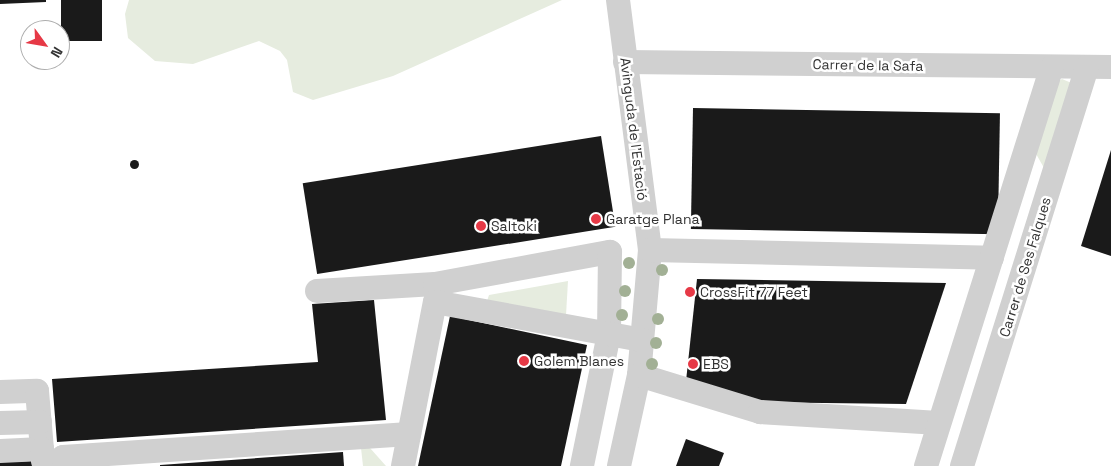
<!DOCTYPE html>
<html>
<head>
<meta charset="utf-8">
<style>
  body { margin:0 }
  #map { position:relative; width:1111px; height:466px; overflow:hidden; background:#fff; font-family:"Space Grotesk",sans-serif }
  div>[style] { position:absolute }
  .green>* { inset:0; background:#e6ecdf }
  .building>* { inset:0; background:#1a1a1a; transform-origin:0 0 }
  .round { border-radius:50% }
  .minor>* { height:24px; margin:-12px; padding:0 12px; transform-origin:12px; border-radius:12px; background:#d0d0d0 }
  .trees>* { width:12px; height:12px; margin:-6px; border-radius:50%; background:#a2b095 }
  .dots>* { width:14px; height:14px; translate:-50% -50%; box-sizing:border-box; border:2px solid #fff; border-radius:50% }
  span { translate:-50% -50%; white-space:nowrap; text-align:center; line-height:1.15; -webkit-text-stroke:5px #fff; paint-order:stroke }
  .street-label { font-size:14px; color:#333 }
  .poi-label { font-size:14px; color:#333 }
  .left { translate:0 -50%; text-align:left }
  .north { position:absolute; left:20px; top:20px; width:50px; height:50px; box-sizing:border-box; background:#fff; border:1px solid #adadad; border-radius:50%; rotate:122deg; font-size:14px; font-weight:700; line-height:20px; text-align:center; color:#333 }
  .north::after { content:''; display:block; margin:auto; width:18px; height:22px; background:#e63946; clip-path:polygon(50% 0,100% 100%,50% 72%,0 100%) }
</style>
</head>
<body>
<div id="map">
  <div class="green">
    <div style="clip-path:polygon(129px 0,562px 0,393px 76px,313px 100px,293px 92px,287px 60px,280px 51px,259px 41px,193px 64px,155px 61px,128px 38px,125px 14px)"></div>
    <div style="clip-path:polygon(1062px 79px,1074px 84px,1048px 175px,1035px 152px,1055px 84px)"></div>
    <div style="clip-path:polygon(568px 281px,566px 315px,487px 301px,489px 295px)"></div>
    <div style="clip-path:polygon(361px 448px,370px 448px,386px 466px,363px 466px)"></div>
  </div>
  <div class="building">
    <div style="clip-path:polygon(0 0,46px 0,46px 2px,0 4px)"></div>
    <div style="left:61px;top:0;width:41px;height:41px"></div>
    <div style="left:693px;top:108px;width:307px;height:121px;rotate:1deg"></div>
    <div style="left:601px;top:136px;width:92px;height:302px;rotate:81deg"></div>
    <div style="clip-path:polygon(1111px 150px,1111px 256px,1081px 246px)"></div>
    <div class="round" style="left:129.5px;top:159.5px;width:9px;height:9px"></div>
    <div style="clip-path:polygon(697px 279px,946px 283px,906px 404px,752px 402px,686px 381px)"></div>
    <div style="clip-path:polygon(374px 300px,386px 420px,57px 442px,52px 379px,318px 362px,312px 304px)"></div>
    <div style="clip-path:polygon(450px 316px,587px 345px,561px 466px,418px 466px)"></div>
    <div style="clip-path:polygon(686px 439px,724px 453px,719px 466px,676px 466px)"></div>
    <div style="clip-path:polygon(343px 452px,344px 466px,160px 466px,160px 465px)"></div>
    <div style="clip-path:polygon(31px 461px,32px 466px,0 466px,0 462px)"></div>
  </div>
  <div class="minor">
    <div style="left:618px;top:0;width:252px;rotate:82.7deg"></div>
    <div style="left:650px;top:250px;width:125px;rotate:95deg"></div>
    <div style="left:639px;top:375px;width:93px;rotate:102.4deg"></div>
    <div style="left:625px;top:62px;width:486px;rotate:0.6deg"></div>
    <div style="left:650px;top:250px;width:342px;rotate:1.3deg"></div>
    <div style="left:317px;top:291px;width:118px;rotate:-3.4deg"></div>
    <div style="left:435px;top:284px;width:178px;rotate:-10.4deg"></div>
    <div style="left:610px;top:252px;width:82px;rotate:90.7deg"></div>
    <div style="left:609px;top:334px;width:135px;rotate:101.6deg"></div>
    <div style="left:639px;top:375px;width:127px;rotate:17deg"></div>
    <div style="left:760px;top:412px;width:179px;rotate:3.5deg"></div>
    <div style="left:0;top:392px;width:37px;rotate:-2deg"></div>
    <div style="left:37px;top:391px;width:58px;rotate:85.1deg"></div>
    <div style="left:0;top:423px;width:40px;rotate:-1.4deg"></div>
    <div style="left:0;top:451px;width:42px;rotate:-2.7deg"></div>
    <div style="left:42px;top:449px;width:17px;rotate:83deg"></div>
    <div style="left:63px;top:466px;width:9px;rotate:-90deg"></div>
    <div style="left:63px;top:457px;width:347px;rotate:-3.8deg"></div>
    <div style="left:403px;top:466px;width:167px;rotate:-79deg"></div>
    <div style="left:435px;top:302px;width:211px;rotate:10.4deg"></div>
    <div style="left:926px;top:466px;width:418px;rotate:-72.5deg"></div>
    <div style="left:962px;top:466px;width:418px;rotate:-72.6deg"></div>
  </div>
  <div class="trees">
    <div style="left:629px;top:263px"></div>
    <div style="left:662px;top:270px"></div>
    <div style="left:625px;top:291px"></div>
    <div style="left:622px;top:315px"></div>
    <div style="left:658px;top:319px"></div>
    <div style="left:656px;top:343px"></div>
    <div style="left:652px;top:364px"></div>
  </div>
  <div class="dots">
    <div style="left:596px;top:219px;background:#e63946"></div>
    <div style="left:481px;top:226px;background:#e63946"></div>
    <div style="left:690px;top:292px;background:#e63946"></div>
    <div style="left:524px;top:361px;background:#e63946"></div>
    <div style="left:693px;top:364px;background:#e63946"></div>
  </div>
  <div class="street-label">
    <span style="left:868px;top:65px;rotate:1deg">Carrer de la Safa</span>
    <span style="left:634px;top:129px;rotate:83deg">Avinguda de l'Estació</span>
    <span style="left:1025px;top:267px;rotate:-73deg">Carrer de Ses Falques</span>
  </div>
  <div class="poi-label">
    <span class="left" style="left:606px;top:219px">Garatge Plana</span>
    <span class="left" style="left:491px;top:226px">Saltoki</span>
    <span class="left" style="left:700px;top:292px">CrossFit 77 Feet</span>
    <span class="left" style="left:534px;top:361px">Golem Blanes</span>
    <span class="left" style="left:703px;top:364px">EBS</span>
  </div>
  <div class="north">N</div>
</div>
</body>
</html>
